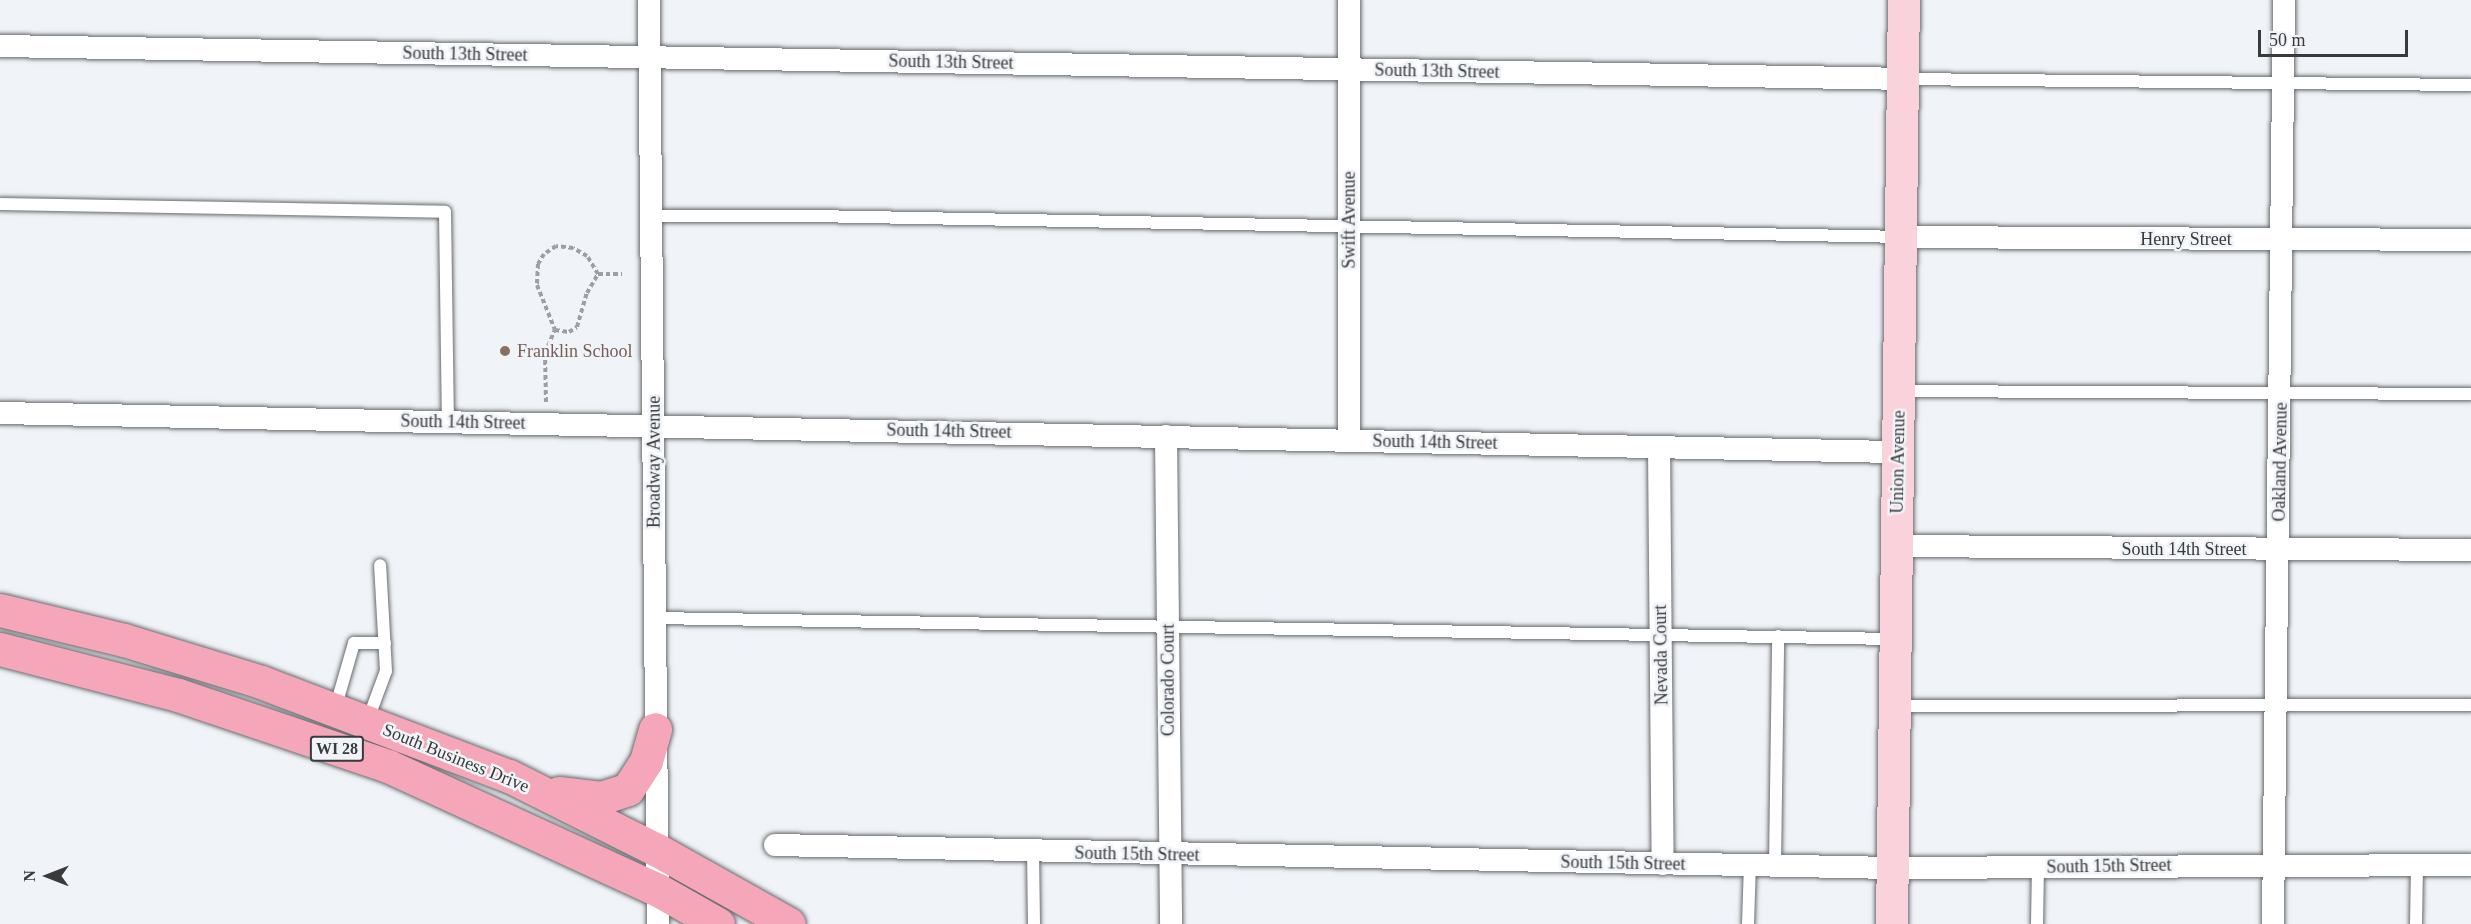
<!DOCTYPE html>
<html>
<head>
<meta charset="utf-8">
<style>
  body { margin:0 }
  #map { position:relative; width:2471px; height:924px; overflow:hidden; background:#f0f3f7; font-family:"Times New Roman",serif }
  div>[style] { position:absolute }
  .path>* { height:4px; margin-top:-2px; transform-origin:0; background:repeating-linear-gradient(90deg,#9d9fa2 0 4.5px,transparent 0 7.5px) }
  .roads { filter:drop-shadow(0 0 2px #676b6e) drop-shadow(0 0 2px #676b6e) }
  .lane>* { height:12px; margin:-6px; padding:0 6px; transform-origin:6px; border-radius:6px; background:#fff }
  .street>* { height:22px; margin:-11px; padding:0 11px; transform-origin:11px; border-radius:11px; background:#fff }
  .secondary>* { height:32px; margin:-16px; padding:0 16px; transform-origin:16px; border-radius:16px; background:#fad2dc }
  .primary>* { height:33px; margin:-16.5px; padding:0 16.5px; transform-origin:16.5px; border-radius:16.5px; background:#f5a6b8 }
  .dots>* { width:16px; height:16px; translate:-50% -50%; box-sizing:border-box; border:3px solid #f0f3f7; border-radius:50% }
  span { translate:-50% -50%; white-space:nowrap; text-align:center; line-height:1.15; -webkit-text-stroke:5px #f0f3f7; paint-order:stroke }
  .shield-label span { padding:2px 4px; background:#f0f3f7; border:2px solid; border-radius:4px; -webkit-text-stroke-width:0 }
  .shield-label { font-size:16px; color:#393a3b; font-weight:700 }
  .street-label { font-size:18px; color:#393a3b }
  .education-label { font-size:18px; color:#785e54 }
  .left { translate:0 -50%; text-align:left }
  .north { position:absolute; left:18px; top:846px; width:60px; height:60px; -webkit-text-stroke:4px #f0f3f7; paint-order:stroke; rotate:270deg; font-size:16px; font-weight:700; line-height:24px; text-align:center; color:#393a3b }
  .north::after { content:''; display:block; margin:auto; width:21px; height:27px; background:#393a3b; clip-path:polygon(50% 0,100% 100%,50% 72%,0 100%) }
  .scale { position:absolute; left:2258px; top:30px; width:150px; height:27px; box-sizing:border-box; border:3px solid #393a3b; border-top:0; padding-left:8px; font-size:18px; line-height:21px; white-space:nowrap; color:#393a3b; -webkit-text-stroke:4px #f0f3f7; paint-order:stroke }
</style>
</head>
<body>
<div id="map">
  <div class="path">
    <div style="left:598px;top:274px;width:21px;rotate:-121deg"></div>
    <div style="left:587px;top:256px;width:16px;rotate:-150deg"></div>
    <div style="left:573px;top:248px;width:17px;rotate:-173deg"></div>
    <div style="left:556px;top:246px;width:14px;rotate:146deg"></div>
    <div style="left:544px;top:254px;width:12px;rotate:121deg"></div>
    <div style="left:538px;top:264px;width:21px;rotate:93deg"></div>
    <div style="left:537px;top:285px;width:48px;rotate:68.2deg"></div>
    <div style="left:555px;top:330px;width:14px;rotate:8deg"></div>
    <div style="left:569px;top:332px;width:9px;rotate:-32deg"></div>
    <div style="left:577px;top:327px;width:35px;rotate:-74deg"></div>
    <div style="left:587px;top:293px;width:22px;rotate:-60deg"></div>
    <div style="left:598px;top:274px;width:24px"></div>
    <div style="left:546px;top:402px;width:49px;rotate:-91.2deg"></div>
    <div style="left:545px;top:353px;width:25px;rotate:-67deg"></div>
  </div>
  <div class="roads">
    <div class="lane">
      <div style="left:1903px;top:79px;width:568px;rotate:0.61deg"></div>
      <div style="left:0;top:204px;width:445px;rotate:1deg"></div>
      <div style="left:445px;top:212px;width:210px;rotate:89.2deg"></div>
      <div style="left:651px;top:216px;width:161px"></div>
      <div style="left:812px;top:216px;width:1089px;rotate:1.1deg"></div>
      <div style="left:1900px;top:391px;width:571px;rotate:0.3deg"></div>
      <div style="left:654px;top:618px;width:1240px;rotate:0.97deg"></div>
      <div style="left:1896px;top:706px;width:575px;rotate:-0.1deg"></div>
      <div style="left:335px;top:709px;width:69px;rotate:-73.9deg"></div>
      <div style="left:354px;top:643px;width:31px"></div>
      <div style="left:367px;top:722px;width:54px;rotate:-69.6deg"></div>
      <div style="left:386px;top:671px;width:106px;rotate:-93.2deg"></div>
      <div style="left:1033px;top:852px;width:72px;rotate:89.2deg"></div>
      <div style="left:1775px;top:865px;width:229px;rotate:-89.2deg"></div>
      <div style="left:1748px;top:924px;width:59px;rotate:-88.1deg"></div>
      <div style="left:2037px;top:924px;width:57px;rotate:-89deg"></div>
      <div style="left:2416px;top:924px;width:60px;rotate:-89deg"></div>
    </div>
    <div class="street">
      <div style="left:649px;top:0;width:924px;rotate:89.44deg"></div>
      <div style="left:0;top:46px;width:1903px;rotate:0.99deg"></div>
      <div style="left:1901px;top:237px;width:570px;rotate:0.3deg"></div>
      <div style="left:0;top:413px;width:1898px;rotate:1.18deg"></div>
      <div style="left:1166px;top:436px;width:488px;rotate:89.4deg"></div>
      <div style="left:1349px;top:440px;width:440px;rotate:-90deg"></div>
      <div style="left:1659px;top:447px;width:417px;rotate:89.5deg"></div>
      <div style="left:1897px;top:546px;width:574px;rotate:0.4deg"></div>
      <div style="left:775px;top:845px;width:1118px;rotate:1.18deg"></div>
      <div style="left:1893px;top:868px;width:578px;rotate:-0.3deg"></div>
      <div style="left:2273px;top:924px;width:924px;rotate:-89.32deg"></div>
    </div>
    <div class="secondary">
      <div style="left:1892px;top:924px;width:924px;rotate:-89.26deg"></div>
    </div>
    <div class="primary">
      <div style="left:0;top:610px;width:128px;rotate:13.6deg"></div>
      <div style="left:124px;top:640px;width:143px;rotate:17deg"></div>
      <div style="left:261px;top:682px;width:265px;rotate:20.8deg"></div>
      <div style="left:509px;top:776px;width:165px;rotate:26.6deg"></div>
      <div style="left:657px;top:850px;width:151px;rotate:29.3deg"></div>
      <div style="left:0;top:649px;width:184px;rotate:14.5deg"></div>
      <div style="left:178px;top:695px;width:222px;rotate:18.7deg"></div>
      <div style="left:388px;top:766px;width:297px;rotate:24.7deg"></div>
      <div style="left:658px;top:890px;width:69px;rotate:29.5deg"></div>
      <div style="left:559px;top:793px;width:42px;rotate:6.8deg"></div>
      <div style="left:601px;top:798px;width:28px;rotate:-18deg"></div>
      <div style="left:628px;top:789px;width:33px;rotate:-57deg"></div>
      <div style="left:646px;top:761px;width:33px;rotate:-74deg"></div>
    </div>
  </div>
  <div class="dots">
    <div style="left:505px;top:351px;background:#8d6e63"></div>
  </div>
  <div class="shield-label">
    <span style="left:337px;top:749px">WI 28</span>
  </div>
  <div class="street-label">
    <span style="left:465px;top:54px;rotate:1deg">South 13th Street</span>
    <span style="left:951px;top:62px;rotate:1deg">South 13th Street</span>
    <span style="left:1437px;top:71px;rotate:1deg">South 13th Street</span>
    <span style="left:1349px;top:220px;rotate:-90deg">Swift Avenue</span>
    <span style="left:2186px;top:239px">Henry Street</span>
    <span style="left:463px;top:422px;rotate:1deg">South 14th Street</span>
    <span style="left:949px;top:431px;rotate:1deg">South 14th Street</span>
    <span style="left:1435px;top:442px;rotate:1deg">South 14th Street</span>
    <span style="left:654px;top:462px;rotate:-90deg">Broadway Avenue</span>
    <span style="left:1898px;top:462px;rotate:-89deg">Union Avenue</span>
    <span style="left:2280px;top:462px;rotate:-89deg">Oakland Avenue</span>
    <span style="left:2184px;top:549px">South 14th Street</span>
    <span style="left:1661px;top:655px;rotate:-91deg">Nevada Court</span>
    <span style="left:1168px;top:680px;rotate:-90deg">Colorado Court</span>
    <span style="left:456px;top:758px;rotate:22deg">South Business Drive</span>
    <span style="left:1137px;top:854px;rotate:1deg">South 15th Street</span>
    <span style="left:1623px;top:863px;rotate:1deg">South 15th Street</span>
    <span style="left:2109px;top:866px;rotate:-1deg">South 15th Street</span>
  </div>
  <div class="education-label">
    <span class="left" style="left:517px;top:351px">Franklin School</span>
  </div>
  <div class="north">N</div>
  <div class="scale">50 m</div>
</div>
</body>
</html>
